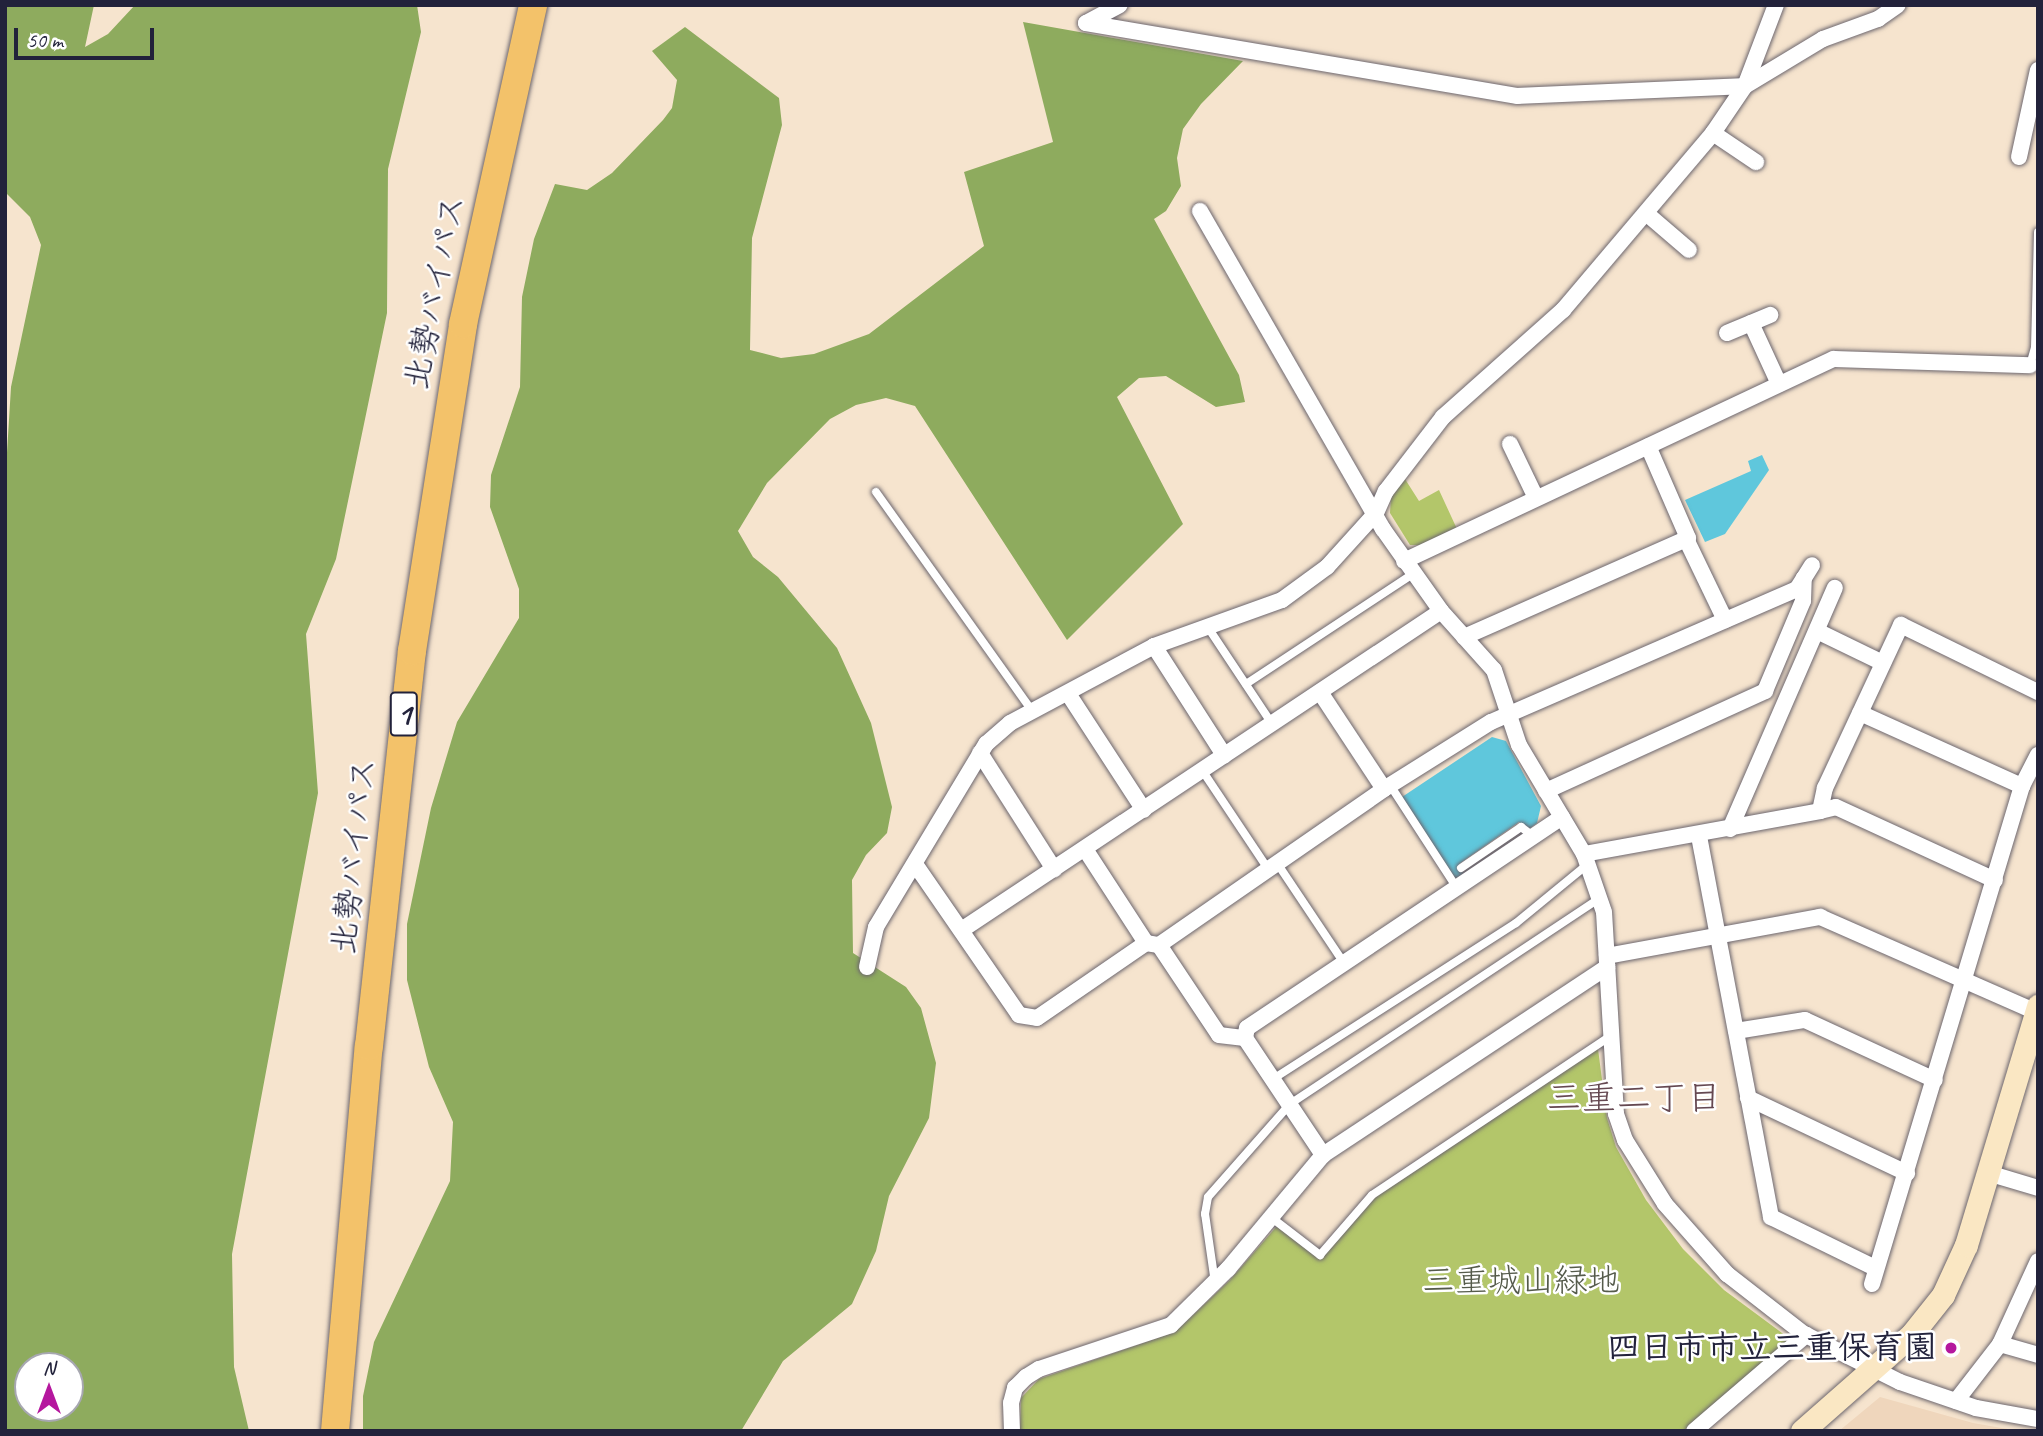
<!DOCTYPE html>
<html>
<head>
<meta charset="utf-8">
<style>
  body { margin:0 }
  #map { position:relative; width:2043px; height:1436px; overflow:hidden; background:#f6e4ce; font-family:Caveat,"Klee One",sans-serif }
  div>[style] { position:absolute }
  .built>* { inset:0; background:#efd6bc }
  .green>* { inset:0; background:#b3c66a }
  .forest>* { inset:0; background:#8eab5e }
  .water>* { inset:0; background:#5fc7dc }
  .roads { filter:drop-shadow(0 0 2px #6c666e) drop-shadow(0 0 2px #6c666e) }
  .lane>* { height:8px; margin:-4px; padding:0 4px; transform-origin:4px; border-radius:4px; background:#fff }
  .street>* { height:16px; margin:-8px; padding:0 8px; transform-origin:8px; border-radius:8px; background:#fff }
  .secondary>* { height:23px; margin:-11.5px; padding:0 11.5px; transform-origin:11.5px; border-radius:11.5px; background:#fae7c3 }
  .highway>* { height:28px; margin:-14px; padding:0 14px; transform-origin:14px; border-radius:14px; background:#f3c26a }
  .dots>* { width:19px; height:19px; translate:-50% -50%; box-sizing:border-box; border:4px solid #fff; border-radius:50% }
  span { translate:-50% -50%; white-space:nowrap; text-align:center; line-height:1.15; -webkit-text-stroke:5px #fff; paint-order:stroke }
  .shield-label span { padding:2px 5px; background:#fff; border:2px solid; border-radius:5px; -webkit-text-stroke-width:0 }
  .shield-label { font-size:32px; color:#22223b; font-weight:700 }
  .street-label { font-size:33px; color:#22223b }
  .park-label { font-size:33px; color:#555b4b }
  .poi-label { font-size:33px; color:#22223b; font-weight:700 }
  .right { translate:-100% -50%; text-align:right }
  .neighbourhood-label { font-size:35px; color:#654851 }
  .frame { position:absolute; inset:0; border:7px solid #22223b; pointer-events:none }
  .north { position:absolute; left:14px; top:1352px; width:70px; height:70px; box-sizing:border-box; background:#fff; border:2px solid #a7a7b1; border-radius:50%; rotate:0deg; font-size:19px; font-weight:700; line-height:28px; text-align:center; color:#22223b }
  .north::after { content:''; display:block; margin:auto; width:24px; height:32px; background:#b5179e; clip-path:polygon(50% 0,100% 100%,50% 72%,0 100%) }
  .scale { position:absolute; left:14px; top:28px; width:140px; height:32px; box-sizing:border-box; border:4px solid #22223b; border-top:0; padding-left:9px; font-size:21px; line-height:24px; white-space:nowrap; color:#22223b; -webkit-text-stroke:5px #fff; paint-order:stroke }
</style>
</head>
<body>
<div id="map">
  <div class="built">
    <div style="clip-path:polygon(1880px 1397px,1973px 1423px,2019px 1431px,1839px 1431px)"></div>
  </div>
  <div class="green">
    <div style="clip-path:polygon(1405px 479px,1419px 501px,1439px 490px,1457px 529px,1420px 545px,1410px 545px,1390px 513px,1391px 497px)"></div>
    <div style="clip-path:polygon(1598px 1049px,1607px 1118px,1616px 1147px,1646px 1200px,1683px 1249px,1724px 1290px,1786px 1336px,1786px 1343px,1683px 1431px,1020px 1431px,1021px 1398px,1039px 1379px,1175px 1332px,1230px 1280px,1277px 1226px,1320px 1260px,1376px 1197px)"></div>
  </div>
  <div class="forest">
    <div style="clip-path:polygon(evenodd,5px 5px,94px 5px,85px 47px,108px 34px,135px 5px,417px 5px,421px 32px,388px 169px,387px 313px,336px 559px,306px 634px,318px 793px,232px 1254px,234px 1367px,249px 1431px,5px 1431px,5px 485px,11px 387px,41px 245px,30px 217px,5px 192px,5px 5px,28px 1366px,70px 1366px,70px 1408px,28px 1408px,28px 1366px)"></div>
    <div style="clip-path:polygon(1023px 22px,1243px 61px,1201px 104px,1183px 129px,1177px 158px,1181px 186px,1166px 211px,1154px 219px,1239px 375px,1245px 402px,1216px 407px,1166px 376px,1139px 378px,1117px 397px,1183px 524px,1067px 640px,915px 406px,886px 398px,856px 405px,830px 419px,767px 483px,738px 531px,753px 557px,778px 577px,837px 648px,871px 723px,892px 807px,887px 833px,866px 855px,852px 880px,853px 953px,906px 987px,921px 1008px,936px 1063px,929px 1118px,889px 1196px,876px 1251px,852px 1304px,783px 1361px,741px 1431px,363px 1431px,363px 1396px,374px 1342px,450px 1181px,453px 1122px,429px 1067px,407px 980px,407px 924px,431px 808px,457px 722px,519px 618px,519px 589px,490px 507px,491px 475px,520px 387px,522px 297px,534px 239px,555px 184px,587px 190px,612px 173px,663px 120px,672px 108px,677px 80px,652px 51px,685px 27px,779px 98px,782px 125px,752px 238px,750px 350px,781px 358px,814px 354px,869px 334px,984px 246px,964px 172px,1053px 142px)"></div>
  </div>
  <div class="water">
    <div style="clip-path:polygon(1762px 455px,1769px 470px,1725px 534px,1705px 542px,1685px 500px,1751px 471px,1748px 461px)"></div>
    <div style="clip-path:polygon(1492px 737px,1506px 741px,1541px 806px,1537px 823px,1529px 829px,1519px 822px,1459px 864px,1464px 873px,1455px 879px,1402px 797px)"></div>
  </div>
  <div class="roads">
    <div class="lane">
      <div style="left:2030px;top:365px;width:18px;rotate:-74deg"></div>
      <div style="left:2035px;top:348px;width:116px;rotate:-88.5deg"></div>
      <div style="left:876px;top:492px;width:270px;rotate:54.5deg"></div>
      <div style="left:1207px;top:626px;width:118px;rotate:56.4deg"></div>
      <div style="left:1246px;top:684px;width:200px;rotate:-33.4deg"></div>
      <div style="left:1202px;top:770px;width:119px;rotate:56.3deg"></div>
      <div style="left:1390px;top:785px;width:123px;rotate:57deg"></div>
      <div style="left:1277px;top:863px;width:120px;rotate:56.2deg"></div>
      <div style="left:1461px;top:868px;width:73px;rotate:-34.3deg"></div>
      <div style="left:1521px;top:827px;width:15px;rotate:37deg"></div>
      <div style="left:1273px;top:1079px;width:289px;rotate:-32.7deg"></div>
      <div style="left:1516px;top:923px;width:94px;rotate:-39.4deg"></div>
      <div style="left:1272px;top:1218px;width:61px;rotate:37.6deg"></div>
      <div style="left:1320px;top:1255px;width:79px;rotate:-49.1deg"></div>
      <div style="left:1372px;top:1195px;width:286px;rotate:-33.7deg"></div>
      <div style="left:1215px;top:1283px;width:70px;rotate:-98.2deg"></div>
      <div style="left:1205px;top:1214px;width:17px;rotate:-80deg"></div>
      <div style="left:1208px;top:1197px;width:124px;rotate:-48.6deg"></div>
      <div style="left:1290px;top:1104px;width:374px;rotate:-33.6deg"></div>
    </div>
    <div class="street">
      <div style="left:1086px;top:23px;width:438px;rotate:9.6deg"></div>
      <div style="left:1518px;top:96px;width:227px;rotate:-2.5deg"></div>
      <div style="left:1745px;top:86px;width:91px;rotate:-31.1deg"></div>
      <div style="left:1823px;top:39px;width:59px;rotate:-20deg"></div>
      <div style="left:1878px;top:19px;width:24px;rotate:-35deg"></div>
      <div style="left:1086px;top:23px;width:38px;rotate:-28deg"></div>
      <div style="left:1713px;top:133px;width:52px;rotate:34deg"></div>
      <div style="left:2019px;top:157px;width:89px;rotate:-77.7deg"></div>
      <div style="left:1200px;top:211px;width:367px;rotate:60.1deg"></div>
      <div style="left:1383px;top:529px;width:100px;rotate:54.7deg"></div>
      <div style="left:1441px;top:611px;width:79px;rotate:48.1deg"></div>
      <div style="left:1494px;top:670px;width:79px;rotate:71.6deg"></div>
      <div style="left:1519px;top:745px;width:127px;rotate:59.2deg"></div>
      <div style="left:1584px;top:854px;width:61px;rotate:71deg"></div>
      <div style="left:1604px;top:912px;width:202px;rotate:86.6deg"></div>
      <div style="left:1616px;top:1114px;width:28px;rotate:71deg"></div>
      <div style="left:1625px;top:1140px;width:75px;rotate:58deg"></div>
      <div style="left:1665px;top:1204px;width:94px;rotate:48.5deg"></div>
      <div style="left:1727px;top:1274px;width:98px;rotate:37.9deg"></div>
      <div style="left:1804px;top:1334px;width:107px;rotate:26.6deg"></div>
      <div style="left:1900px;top:1382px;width:80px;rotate:18.9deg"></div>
      <div style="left:1976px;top:1408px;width:63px;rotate:10.1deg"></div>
      <div style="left:1647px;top:214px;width:55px;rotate:40.6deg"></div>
      <div style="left:1751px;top:323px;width:67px;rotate:65.3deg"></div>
      <div style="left:1727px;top:333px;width:47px;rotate:-22.7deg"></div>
      <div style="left:1510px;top:444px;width:60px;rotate:64.3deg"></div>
      <div style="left:1686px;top:539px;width:90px;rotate:64.3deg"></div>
      <div style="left:1404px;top:561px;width:475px;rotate:-25.2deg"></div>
      <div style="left:1834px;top:359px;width:196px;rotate:1.8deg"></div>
      <div style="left:1817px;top:631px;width:73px;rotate:25.9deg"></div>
      <div style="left:1464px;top:637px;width:245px;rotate:-23.8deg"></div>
      <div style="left:1688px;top:538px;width:100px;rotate:-113.5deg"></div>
      <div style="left:1154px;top:646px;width:130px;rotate:57.3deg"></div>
      <div style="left:1320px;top:692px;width:116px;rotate:56.6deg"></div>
      <div style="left:1069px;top:695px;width:137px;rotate:56.9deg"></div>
      <div style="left:1860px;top:713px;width:178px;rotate:24.3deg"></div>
      <div style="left:980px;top:753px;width:138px;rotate:57.5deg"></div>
      <div style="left:1546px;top:791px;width:241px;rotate:-24.5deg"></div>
      <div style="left:1765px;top:691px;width:98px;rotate:-67.1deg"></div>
      <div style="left:1803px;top:601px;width:23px;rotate:-88deg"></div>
      <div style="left:1804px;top:578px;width:15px;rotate:-58deg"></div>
      <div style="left:1820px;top:811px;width:16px;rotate:-14deg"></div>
      <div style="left:1836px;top:807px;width:175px;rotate:24.7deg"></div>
      <div style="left:1730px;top:829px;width:263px;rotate:-66.5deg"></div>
      <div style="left:1699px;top:836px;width:388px;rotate:79.3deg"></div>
      <div style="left:1771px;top:1217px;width:116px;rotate:26.1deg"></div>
      <div style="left:1085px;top:849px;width:112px;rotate:57deg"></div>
      <div style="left:1146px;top:943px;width:13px;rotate:9deg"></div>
      <div style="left:1159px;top:945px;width:108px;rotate:56.3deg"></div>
      <div style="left:1219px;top:1035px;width:26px;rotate:7deg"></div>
      <div style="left:1245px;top:1038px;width:141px;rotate:56.3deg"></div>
      <div style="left:1584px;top:854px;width:240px;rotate:-10.3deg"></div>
      <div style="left:1820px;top:811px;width:24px;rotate:-78deg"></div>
      <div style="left:1825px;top:788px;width:180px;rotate:-65deg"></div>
      <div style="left:1901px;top:625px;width:153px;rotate:26.1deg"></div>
      <div style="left:915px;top:864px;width:183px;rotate:55.4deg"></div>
      <div style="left:1019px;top:1015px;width:18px;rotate:9deg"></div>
      <div style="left:1037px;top:1018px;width:132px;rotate:-34.5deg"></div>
      <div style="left:963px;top:929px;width:574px;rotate:-33.63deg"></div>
      <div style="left:1159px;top:945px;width:274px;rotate:-34.7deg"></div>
      <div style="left:1384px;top:789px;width:126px;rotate:-32.1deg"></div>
      <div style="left:1491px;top:722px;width:334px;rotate:-23.5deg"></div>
      <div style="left:1797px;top:589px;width:13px;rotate:-58deg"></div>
      <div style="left:1607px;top:956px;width:217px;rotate:-10.4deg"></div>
      <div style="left:1820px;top:917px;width:236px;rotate:23.7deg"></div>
      <div style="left:867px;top:967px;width:41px;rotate:-77.3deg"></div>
      <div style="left:876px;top:927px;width:214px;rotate:-59deg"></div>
      <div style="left:986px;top:744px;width:32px;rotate:-41deg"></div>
      <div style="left:1010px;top:723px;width:163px;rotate:-28.1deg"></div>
      <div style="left:1154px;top:646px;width:136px;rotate:-19.8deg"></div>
      <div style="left:1282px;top:600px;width:56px;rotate:-36.3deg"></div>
      <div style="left:1327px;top:567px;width:73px;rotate:-47.8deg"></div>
      <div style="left:1376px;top:513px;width:24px;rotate:-66deg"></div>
      <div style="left:1386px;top:491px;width:93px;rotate:-52.4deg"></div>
      <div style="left:1443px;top:417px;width:161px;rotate:-41.7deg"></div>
      <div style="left:1563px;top:310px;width:232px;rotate:-49.7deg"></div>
      <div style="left:1713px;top:133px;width:57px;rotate:-55.8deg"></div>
      <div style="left:1745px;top:86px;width:87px;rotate:-69.1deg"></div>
      <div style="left:1736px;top:1031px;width:70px;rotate:-9.1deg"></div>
      <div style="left:1805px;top:1020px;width:143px;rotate:24.8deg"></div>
      <div style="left:1245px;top:1038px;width:10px;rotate:-79deg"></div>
      <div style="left:1247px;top:1028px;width:379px;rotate:-33.8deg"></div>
      <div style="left:1748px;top:1098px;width:176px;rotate:25.3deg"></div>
      <div style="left:1988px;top:1173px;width:52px;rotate:16.7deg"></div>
      <div style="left:1872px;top:1284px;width:520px;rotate:-73.24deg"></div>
      <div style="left:2022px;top:786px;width:35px;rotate:-63deg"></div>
      <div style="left:2000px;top:1344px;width:40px;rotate:16deg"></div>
      <div style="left:1956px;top:1401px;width:72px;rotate:-52.3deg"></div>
      <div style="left:2000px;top:1344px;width:91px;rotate:-65.4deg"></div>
      <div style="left:1012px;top:1431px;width:28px;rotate:-92deg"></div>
      <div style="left:1011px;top:1403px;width:16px;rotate:-75deg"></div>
      <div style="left:1015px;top:1388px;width:16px;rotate:-45deg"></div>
      <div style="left:1026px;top:1377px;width:15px;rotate:-32deg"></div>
      <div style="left:1039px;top:1369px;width:139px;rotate:-18.4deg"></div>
      <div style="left:1171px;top:1325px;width:80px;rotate:-44.5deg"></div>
      <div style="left:1228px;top:1269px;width:148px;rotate:-50.2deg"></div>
      <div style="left:1323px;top:1155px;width:341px;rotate:-33.5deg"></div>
      <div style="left:1694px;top:1431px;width:148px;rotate:-40.6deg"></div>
    </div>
    <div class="secondary">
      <div style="left:1802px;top:1431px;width:147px;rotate:-41.4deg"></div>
      <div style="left:1912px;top:1334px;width:50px;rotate:-51.5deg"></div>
      <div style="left:1943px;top:1295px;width:55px;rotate:-65.3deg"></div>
      <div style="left:1966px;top:1245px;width:250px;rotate:-73.2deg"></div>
    </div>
    <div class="highway">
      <div style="left:335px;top:1431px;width:386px;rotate:-85deg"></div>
      <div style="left:369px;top:1046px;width:397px;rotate:-83.8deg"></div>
      <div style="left:412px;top:651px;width:331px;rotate:-81.1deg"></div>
      <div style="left:463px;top:324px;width:327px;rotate:-77.6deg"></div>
    </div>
  </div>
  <div class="dots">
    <div style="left:1951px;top:1348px;background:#b5179e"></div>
  </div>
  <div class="shield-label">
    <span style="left:404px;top:714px">1</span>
  </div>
  <div class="street-label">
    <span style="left:435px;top:292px;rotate:-79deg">北勢バイパス</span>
    <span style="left:354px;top:856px;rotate:-84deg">北勢バイパス</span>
  </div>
  <div class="park-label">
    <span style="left:1521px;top:1281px">三重城山緑地</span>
  </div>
  <div class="poi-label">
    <span class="right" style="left:1937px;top:1348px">四日市市立三重保育園</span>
  </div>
  <div class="neighbourhood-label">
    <span style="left:1634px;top:1098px">三重二丁目</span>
  </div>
  <div class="frame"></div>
  <div class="north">N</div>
  <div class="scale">50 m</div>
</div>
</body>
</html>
